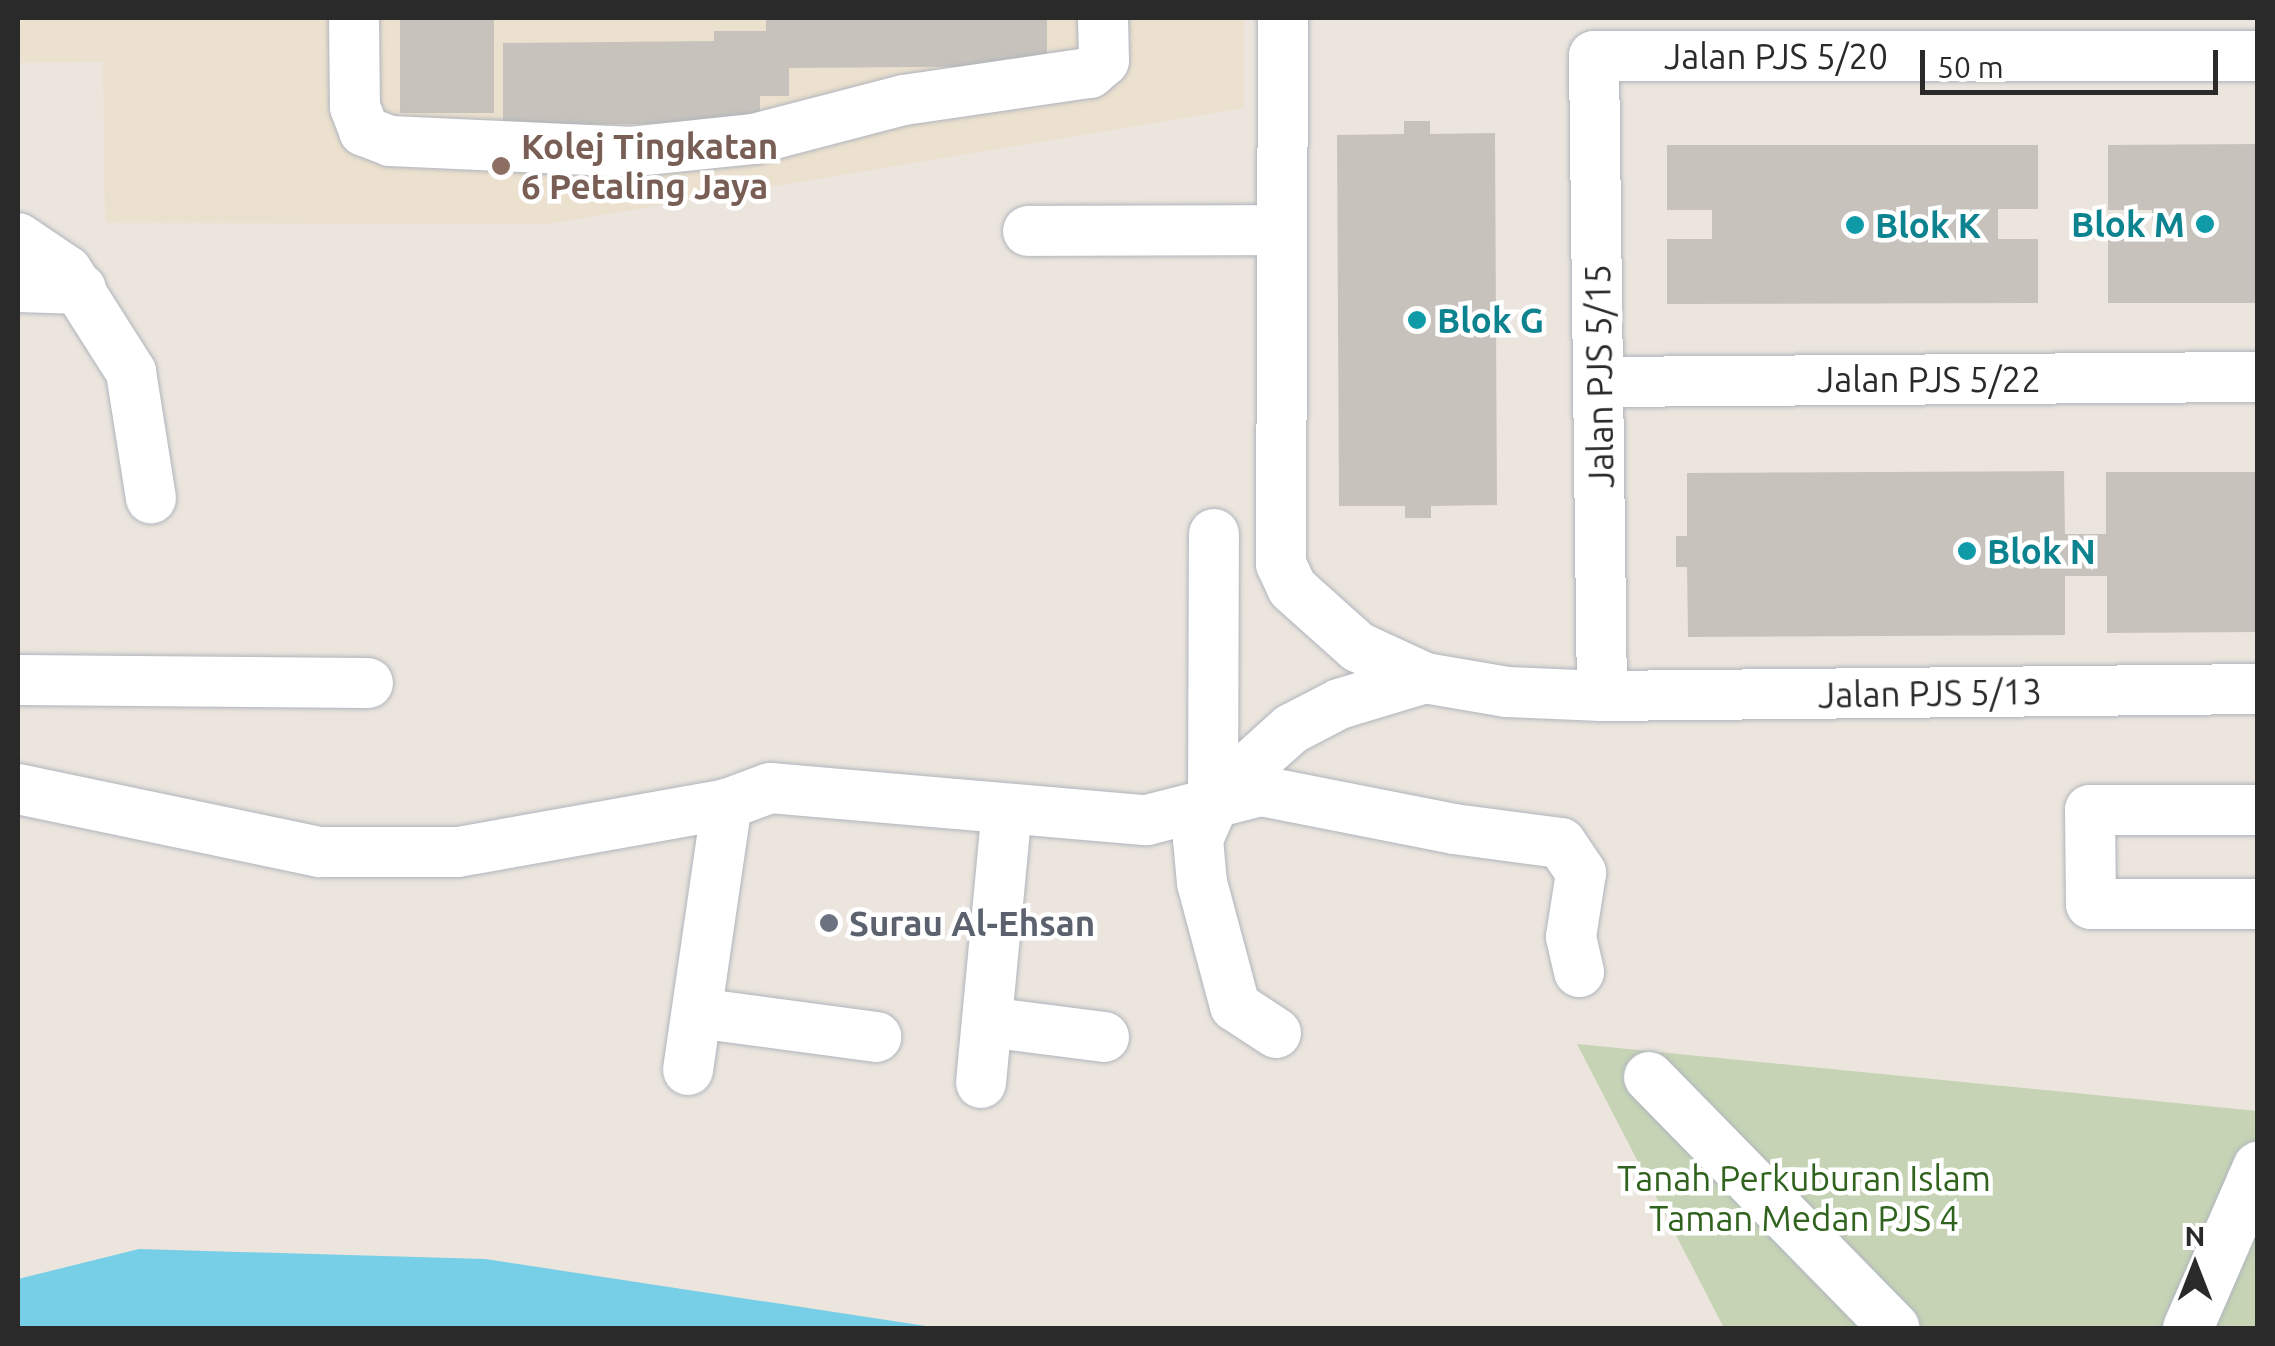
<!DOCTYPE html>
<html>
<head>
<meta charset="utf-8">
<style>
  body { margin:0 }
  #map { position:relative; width:2275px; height:1346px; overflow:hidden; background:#ebe5dd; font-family:Ubuntu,sans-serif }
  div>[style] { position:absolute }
  .education>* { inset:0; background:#ece1ce }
  .cemetery>* { inset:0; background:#c6d4b5 }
  .water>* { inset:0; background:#76cee7 }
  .building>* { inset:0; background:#c7c3bc; transform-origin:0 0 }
  .roads { filter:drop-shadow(0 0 2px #b0b4bd) drop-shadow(0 0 2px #b0b4bd) }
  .minor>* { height:50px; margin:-25px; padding:0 25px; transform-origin:25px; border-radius:25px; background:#fff }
  .dots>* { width:28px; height:28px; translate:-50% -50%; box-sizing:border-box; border:5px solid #fff; border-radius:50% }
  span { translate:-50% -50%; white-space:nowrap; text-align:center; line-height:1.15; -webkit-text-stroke:9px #fff; paint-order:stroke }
  .street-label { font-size:35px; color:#2a2a2a }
  .education-label { font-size:35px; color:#785e54; font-weight:700 }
  .left { translate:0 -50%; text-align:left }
  .culture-label { font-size:35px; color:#0d838f; font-weight:700 }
  .right { translate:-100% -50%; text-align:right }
  .worship-label { font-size:35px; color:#5b616d; font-weight:700 }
  .park-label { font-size:35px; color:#30631e }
  .frame { position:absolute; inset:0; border:20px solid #2a2a2a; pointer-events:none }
  .north { position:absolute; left:2145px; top:1216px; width:100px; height:100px; -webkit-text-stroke:8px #fff; paint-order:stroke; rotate:0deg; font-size:28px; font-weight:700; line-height:40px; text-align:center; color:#2a2a2a }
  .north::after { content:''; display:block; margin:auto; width:35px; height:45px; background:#2a2a2a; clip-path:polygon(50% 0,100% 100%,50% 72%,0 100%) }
  .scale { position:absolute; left:1920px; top:50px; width:298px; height:45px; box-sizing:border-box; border:5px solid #2a2a2a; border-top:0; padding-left:12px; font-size:30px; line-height:35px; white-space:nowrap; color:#2a2a2a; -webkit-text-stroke:8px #fff; paint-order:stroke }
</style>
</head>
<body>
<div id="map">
  <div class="education">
    <div style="clip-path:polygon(18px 18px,1244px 18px,1244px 108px,547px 224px,105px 223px,103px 62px,18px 63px)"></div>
  </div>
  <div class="cemetery">
    <div style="clip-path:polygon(1577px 1044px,2257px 1111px,2257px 1328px,1724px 1328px)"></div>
  </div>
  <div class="water">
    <div style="clip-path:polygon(139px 1249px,485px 1259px,939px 1328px,18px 1328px,18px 1279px)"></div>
  </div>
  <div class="building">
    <div style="left:400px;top:18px;width:94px;height:95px"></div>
    <div style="clip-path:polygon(766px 18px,1047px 18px,1047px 66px,789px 68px,789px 96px,760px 96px,760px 123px,503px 125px,503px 43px,714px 41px,714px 31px,766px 31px)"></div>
    <div style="clip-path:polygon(1404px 121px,1430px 121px,1430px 134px,1495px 133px,1497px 505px,1431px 506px,1431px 518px,1405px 518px,1405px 506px,1339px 506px,1337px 135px,1404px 134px)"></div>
    <div style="clip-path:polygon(2258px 144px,2258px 303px,2108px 303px,2108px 239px,2152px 239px,2152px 210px,2108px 210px,2108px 145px)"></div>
    <div style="clip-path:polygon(1667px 145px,2038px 145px,2038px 209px,1998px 209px,1998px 239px,2038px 239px,2038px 303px,1667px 304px,1667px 239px,1712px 239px,1712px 210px,1667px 210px)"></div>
    <div style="clip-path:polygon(2064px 471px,2065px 534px,2106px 534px,2106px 472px,2258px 472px,2258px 632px,2107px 633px,2107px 576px,2065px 576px,2065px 635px,1688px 637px,1687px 567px,1676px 567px,1676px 536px,1687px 536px,1687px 473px)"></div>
  </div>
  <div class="roads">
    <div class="minor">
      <div style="left:354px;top:18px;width:89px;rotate:89.4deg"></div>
      <div style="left:355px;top:107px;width:26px;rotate:69deg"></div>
      <div style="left:364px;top:131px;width:28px;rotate:21deg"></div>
      <div style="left:390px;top:141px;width:238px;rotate:2.6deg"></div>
      <div style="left:628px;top:152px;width:127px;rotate:-5.9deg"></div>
      <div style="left:754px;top:139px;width:155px;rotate:-14.6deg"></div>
      <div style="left:904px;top:100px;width:188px;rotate:-8.3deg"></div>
      <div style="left:1090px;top:73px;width:18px;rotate:-41deg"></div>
      <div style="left:1104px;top:61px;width:43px;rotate:-91.3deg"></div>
      <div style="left:1283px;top:18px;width:546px;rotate:90.21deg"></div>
      <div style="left:1281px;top:564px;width:26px;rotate:65deg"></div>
      <div style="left:1292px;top:588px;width:89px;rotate:41.8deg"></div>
      <div style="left:1358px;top:647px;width:74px;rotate:24.8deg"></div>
      <div style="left:1028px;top:231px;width:254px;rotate:-0.2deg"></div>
      <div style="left:18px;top:238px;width:59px;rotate:34deg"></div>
      <div style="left:67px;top:271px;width:120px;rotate:57.6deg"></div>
      <div style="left:131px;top:372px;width:128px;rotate:81deg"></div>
      <div style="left:18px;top:287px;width:63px;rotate:1.8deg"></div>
      <div style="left:1600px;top:382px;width:658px;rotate:-0.44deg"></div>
      <div style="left:18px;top:680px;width:350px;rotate:0.5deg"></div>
      <div style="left:1602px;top:696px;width:640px;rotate:-90.72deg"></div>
      <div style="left:1594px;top:56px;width:664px"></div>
      <div style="left:18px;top:789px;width:309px;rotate:11.8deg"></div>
      <div style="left:320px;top:852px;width:138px"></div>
      <div style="left:458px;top:852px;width:273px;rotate:-10.1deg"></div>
      <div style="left:727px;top:804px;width:46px;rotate:-20.4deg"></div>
      <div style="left:770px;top:788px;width:378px;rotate:4.9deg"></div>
      <div style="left:1147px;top:820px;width:118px;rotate:-14.3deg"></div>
      <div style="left:1261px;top:791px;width:197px;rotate:11.1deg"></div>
      <div style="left:1454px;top:829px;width:108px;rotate:7.5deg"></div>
      <div style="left:1561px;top:843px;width:36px;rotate:56deg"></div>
      <div style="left:1581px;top:873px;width:65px;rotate:98.9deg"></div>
      <div style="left:1571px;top:937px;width:36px;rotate:77deg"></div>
      <div style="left:1213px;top:805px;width:271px;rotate:-89.8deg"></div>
      <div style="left:2258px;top:810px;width:168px;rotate:180deg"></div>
      <div style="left:2090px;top:810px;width:94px;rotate:89.4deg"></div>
      <div style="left:2091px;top:904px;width:167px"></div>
      <div style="left:697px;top:1013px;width:181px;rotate:7.6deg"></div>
      <div style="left:987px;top:1022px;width:118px;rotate:7.3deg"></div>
      <div style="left:1276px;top:1033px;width:49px;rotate:-146.6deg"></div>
      <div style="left:1235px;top:1006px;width:127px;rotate:-105deg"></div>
      <div style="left:1202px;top:883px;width:44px;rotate:-95.2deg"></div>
      <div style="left:1198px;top:839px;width:37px;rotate:-66deg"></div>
      <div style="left:1213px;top:805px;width:55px;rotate:-46.5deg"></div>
      <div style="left:1251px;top:765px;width:54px;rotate:-42deg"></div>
      <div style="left:1291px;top:729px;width:54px;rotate:-27.5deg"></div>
      <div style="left:1339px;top:704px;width:90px;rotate:-16.8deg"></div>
      <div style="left:1425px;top:678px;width:83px;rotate:9.7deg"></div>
      <div style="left:1507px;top:692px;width:95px;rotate:2.4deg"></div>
      <div style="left:1602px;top:696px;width:656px;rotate:-0.61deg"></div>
      <div style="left:688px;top:1070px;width:269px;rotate:-81.7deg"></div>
      <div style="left:1649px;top:1077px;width:351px;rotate:45.6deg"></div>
      <div style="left:981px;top:1083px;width:274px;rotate:-84.6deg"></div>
      <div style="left:2188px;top:1328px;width:176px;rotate:-66.5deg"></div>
    </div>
  </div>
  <div class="dots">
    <div style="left:501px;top:166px;background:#8d6e63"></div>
    <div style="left:2205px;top:224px;background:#0f9aa8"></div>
    <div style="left:1855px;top:225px;background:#0f9aa8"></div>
    <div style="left:1417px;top:320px;background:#0f9aa8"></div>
    <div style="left:1967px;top:551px;background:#0f9aa8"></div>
    <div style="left:829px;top:923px;background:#6b7280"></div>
  </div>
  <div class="street-label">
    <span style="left:1776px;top:56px">Jalan PJS 5/20</span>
    <span style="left:1599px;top:376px;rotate:-91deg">Jalan PJS 5/15</span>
    <span style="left:1929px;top:379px">Jalan PJS 5/22</span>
    <span style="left:1930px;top:693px;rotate:-1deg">Jalan PJS 5/13</span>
  </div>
  <div class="education-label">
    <span class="left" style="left:521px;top:166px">Kolej Tingkatan<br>6 Petaling Jaya</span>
  </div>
  <div class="culture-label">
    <span class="right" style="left:2185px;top:224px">Blok M</span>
    <span class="left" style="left:1875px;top:225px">Blok K</span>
    <span class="left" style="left:1437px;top:320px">Blok G</span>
    <span class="left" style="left:1987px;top:551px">Blok N</span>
  </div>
  <div class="worship-label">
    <span class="left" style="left:849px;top:923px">Surau Al-Ehsan</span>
  </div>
  <div class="park-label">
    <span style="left:1804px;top:1198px">Tanah Perkuburan Islam<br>Taman Medan PJS 4</span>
  </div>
  <div class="frame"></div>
  <div class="north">N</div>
  <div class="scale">50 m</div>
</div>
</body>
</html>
